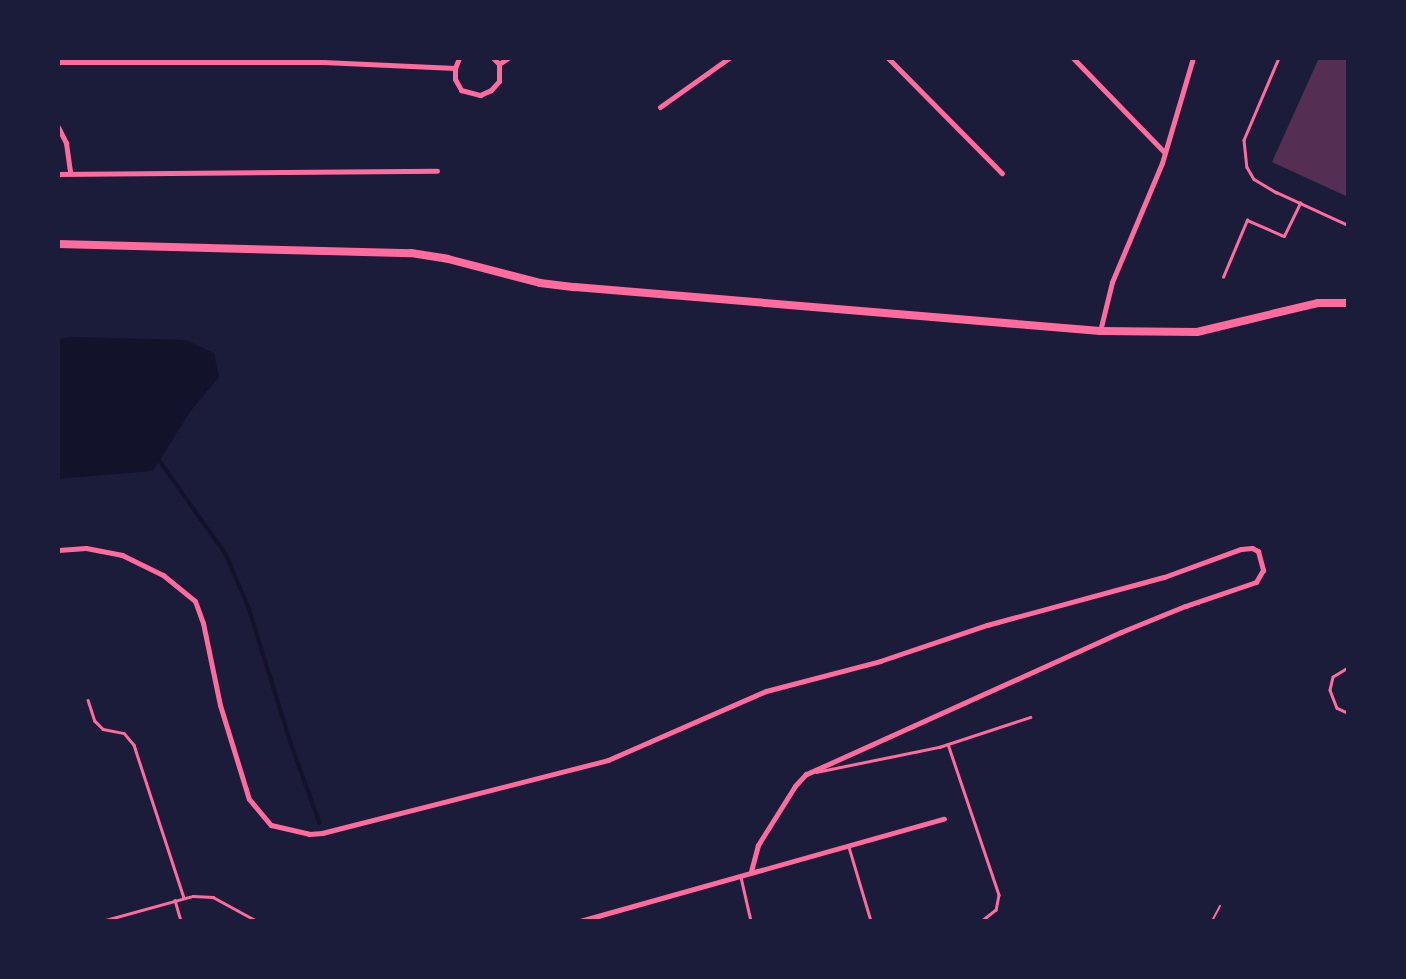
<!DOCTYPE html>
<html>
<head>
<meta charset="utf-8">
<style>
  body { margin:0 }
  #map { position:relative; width:1406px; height:979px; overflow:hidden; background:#1b1b3a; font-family:"Titillium Web",sans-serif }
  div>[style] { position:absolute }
  .water>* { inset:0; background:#12122b }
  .stream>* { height:3.5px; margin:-1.75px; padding:0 1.75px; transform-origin:1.75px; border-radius:1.75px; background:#12122b }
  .building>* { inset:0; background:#542f53 }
  .path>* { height:2px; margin:-1px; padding:0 1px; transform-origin:1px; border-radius:1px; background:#ff6b9d }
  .service>* { height:2.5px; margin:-1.25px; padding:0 1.25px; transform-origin:1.25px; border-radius:1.25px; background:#ff6b9d }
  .minor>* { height:5px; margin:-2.5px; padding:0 2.5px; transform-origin:2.5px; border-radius:2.5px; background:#ff6b9d }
  .primary>* { height:8px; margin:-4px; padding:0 4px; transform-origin:4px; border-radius:4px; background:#ff6b9d }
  span { translate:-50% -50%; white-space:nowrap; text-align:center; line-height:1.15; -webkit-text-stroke:6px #1b1b3a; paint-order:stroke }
  .frame { position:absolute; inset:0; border:60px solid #1b1b3a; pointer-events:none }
</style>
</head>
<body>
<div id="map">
  <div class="water">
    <div style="clip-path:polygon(73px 337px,185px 340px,214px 353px,219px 377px,190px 412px,153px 471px,58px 479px,58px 339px)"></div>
  </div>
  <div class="stream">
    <div style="left:157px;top:457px;width:119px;rotate:54.6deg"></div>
    <div style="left:226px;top:554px;width:59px;rotate:66.9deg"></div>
    <div style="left:249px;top:608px;width:141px;rotate:72.7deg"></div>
    <div style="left:291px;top:743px;width:85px;rotate:70.1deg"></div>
  </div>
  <div class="building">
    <div style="clip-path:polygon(1319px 58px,1348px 58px,1348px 197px,1272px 162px)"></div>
  </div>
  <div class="path">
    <div style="left:1212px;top:921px;width:17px;rotate:-62deg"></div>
  </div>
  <div class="service">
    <div style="left:1279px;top:58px;width:89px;rotate:113.1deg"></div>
    <div style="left:1244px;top:140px;width:27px;rotate:84deg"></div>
    <div style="left:1247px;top:167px;width:14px;rotate:60deg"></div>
    <div style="left:1254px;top:179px;width:26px;rotate:31deg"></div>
    <div style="left:1276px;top:192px;width:79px;rotate:24.6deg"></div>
    <div style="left:1223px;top:277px;width:62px;rotate:-67.2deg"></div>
    <div style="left:1247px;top:220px;width:40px;rotate:23.4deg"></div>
    <div style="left:1284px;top:236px;width:37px;rotate:-64deg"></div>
    <div style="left:1348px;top:668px;width:17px;rotate:149deg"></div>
    <div style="left:1333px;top:677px;width:13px;rotate:103deg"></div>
    <div style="left:1330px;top:690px;width:19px;rotate:69deg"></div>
    <div style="left:1337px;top:708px;width:12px;rotate:24deg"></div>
    <div style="left:88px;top:700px;width:22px;rotate:72deg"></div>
    <div style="left:95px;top:721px;width:11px;rotate:45deg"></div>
    <div style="left:103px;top:729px;width:21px;rotate:11deg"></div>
    <div style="left:124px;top:733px;width:16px;rotate:50deg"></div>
    <div style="left:134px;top:745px;width:161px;rotate:71.9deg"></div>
    <div style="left:948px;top:744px;width:159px;rotate:71.3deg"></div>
    <div style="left:999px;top:895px;width:15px;rotate:101deg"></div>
    <div style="left:996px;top:910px;width:18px;rotate:142deg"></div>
    <div style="left:816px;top:772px;width:126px;rotate:-11.5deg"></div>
    <div style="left:939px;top:747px;width:96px;rotate:-18.2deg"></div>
    <div style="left:849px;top:847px;width:77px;rotate:73.4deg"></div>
    <div style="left:741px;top:877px;width:45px;rotate:77.2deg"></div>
    <div style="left:175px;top:900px;width:22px;rotate:74deg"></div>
    <div style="left:102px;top:921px;width:94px;rotate:-15.4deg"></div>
    <div style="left:193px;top:896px;width:20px;rotate:3deg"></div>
    <div style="left:213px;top:897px;width:50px;rotate:28.6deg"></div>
  </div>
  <div class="minor">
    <div style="left:459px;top:58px;width:11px;rotate:112deg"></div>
    <div style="left:455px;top:68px;width:11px;rotate:90deg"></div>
    <div style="left:455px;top:79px;width:13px;rotate:61deg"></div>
    <div style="left:461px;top:90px;width:20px;rotate:15deg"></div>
    <div style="left:480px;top:95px;width:12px;rotate:-24deg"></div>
    <div style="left:491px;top:90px;width:12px;rotate:-48deg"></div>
    <div style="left:499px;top:81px;width:17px;rotate:-90deg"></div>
    <div style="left:499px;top:64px;width:8px;rotate:-135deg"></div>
    <div style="left:888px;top:58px;width:162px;rotate:45.3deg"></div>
    <div style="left:1073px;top:58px;width:132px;rotate:45.9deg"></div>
    <div style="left:58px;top:62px;width:265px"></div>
    <div style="left:323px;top:62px;width:132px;rotate:2.6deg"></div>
    <div style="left:499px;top:64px;width:11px;rotate:-34deg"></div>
    <div style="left:660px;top:107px;width:85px;rotate:-35.4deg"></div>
    <div style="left:58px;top:127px;width:18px;rotate:63deg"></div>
    <div style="left:66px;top:143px;width:30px;rotate:82deg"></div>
    <div style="left:58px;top:174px;width:379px;rotate:-0.5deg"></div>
    <div style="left:1100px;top:331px;width:50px;rotate:-76.2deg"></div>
    <div style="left:1112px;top:282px;width:129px;rotate:-67.2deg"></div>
    <div style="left:1162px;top:163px;width:109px;rotate:-73.6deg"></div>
    <div style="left:58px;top:550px;width:28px;rotate:-4deg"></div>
    <div style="left:86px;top:548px;width:37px;rotate:11deg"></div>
    <div style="left:122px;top:555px;width:46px;rotate:26deg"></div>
    <div style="left:163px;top:575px;width:41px;rotate:39.1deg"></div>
    <div style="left:195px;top:601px;width:23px;rotate:70deg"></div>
    <div style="left:203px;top:623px;width:84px;rotate:78.3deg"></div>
    <div style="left:220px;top:705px;width:98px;rotate:72.9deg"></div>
    <div style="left:249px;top:799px;width:34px;rotate:50deg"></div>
    <div style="left:271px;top:825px;width:39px;rotate:13deg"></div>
    <div style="left:309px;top:834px;width:13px;rotate:-4deg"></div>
    <div style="left:322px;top:833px;width:295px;rotate:-14.3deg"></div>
    <div style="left:608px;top:760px;width:172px;rotate:-23.6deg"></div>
    <div style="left:766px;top:691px;width:118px;rotate:-14.7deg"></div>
    <div style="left:880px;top:661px;width:113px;rotate:-18.6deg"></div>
    <div style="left:987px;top:625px;width:183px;rotate:-15.2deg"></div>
    <div style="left:1164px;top:577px;width:82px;rotate:-20deg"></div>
    <div style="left:1241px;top:549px;width:11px;rotate:-5deg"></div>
    <div style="left:1252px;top:548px;width:7px;rotate:27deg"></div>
    <div style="left:1258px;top:551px;width:20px;rotate:75deg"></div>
    <div style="left:1263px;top:570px;width:14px;rotate:120deg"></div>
    <div style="left:1256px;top:582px;width:75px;rotate:161.3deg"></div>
    <div style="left:1185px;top:606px;width:69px;rotate:157.9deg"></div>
    <div style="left:1121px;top:632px;width:346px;rotate:155.7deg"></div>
    <div style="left:806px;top:774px;width:16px;rotate:133deg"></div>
    <div style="left:795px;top:786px;width:70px;rotate:122.1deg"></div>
    <div style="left:758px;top:845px;width:27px;rotate:105deg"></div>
    <div style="left:580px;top:921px;width:378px;rotate:-15.7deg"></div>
  </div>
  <div class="primary">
    <div style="left:58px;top:244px;width:353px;rotate:1.5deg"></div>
    <div style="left:411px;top:253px;width:37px;rotate:9deg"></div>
    <div style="left:448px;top:259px;width:95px;rotate:14.6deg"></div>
    <div style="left:540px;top:283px;width:35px;rotate:7deg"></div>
    <div style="left:575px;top:287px;width:527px;rotate:4.79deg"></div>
    <div style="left:1100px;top:331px;width:97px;rotate:0.6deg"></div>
    <div style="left:1197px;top:332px;width:124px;rotate:-13.5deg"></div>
    <div style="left:1318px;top:303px;width:30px"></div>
  </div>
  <div class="frame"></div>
</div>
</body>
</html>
